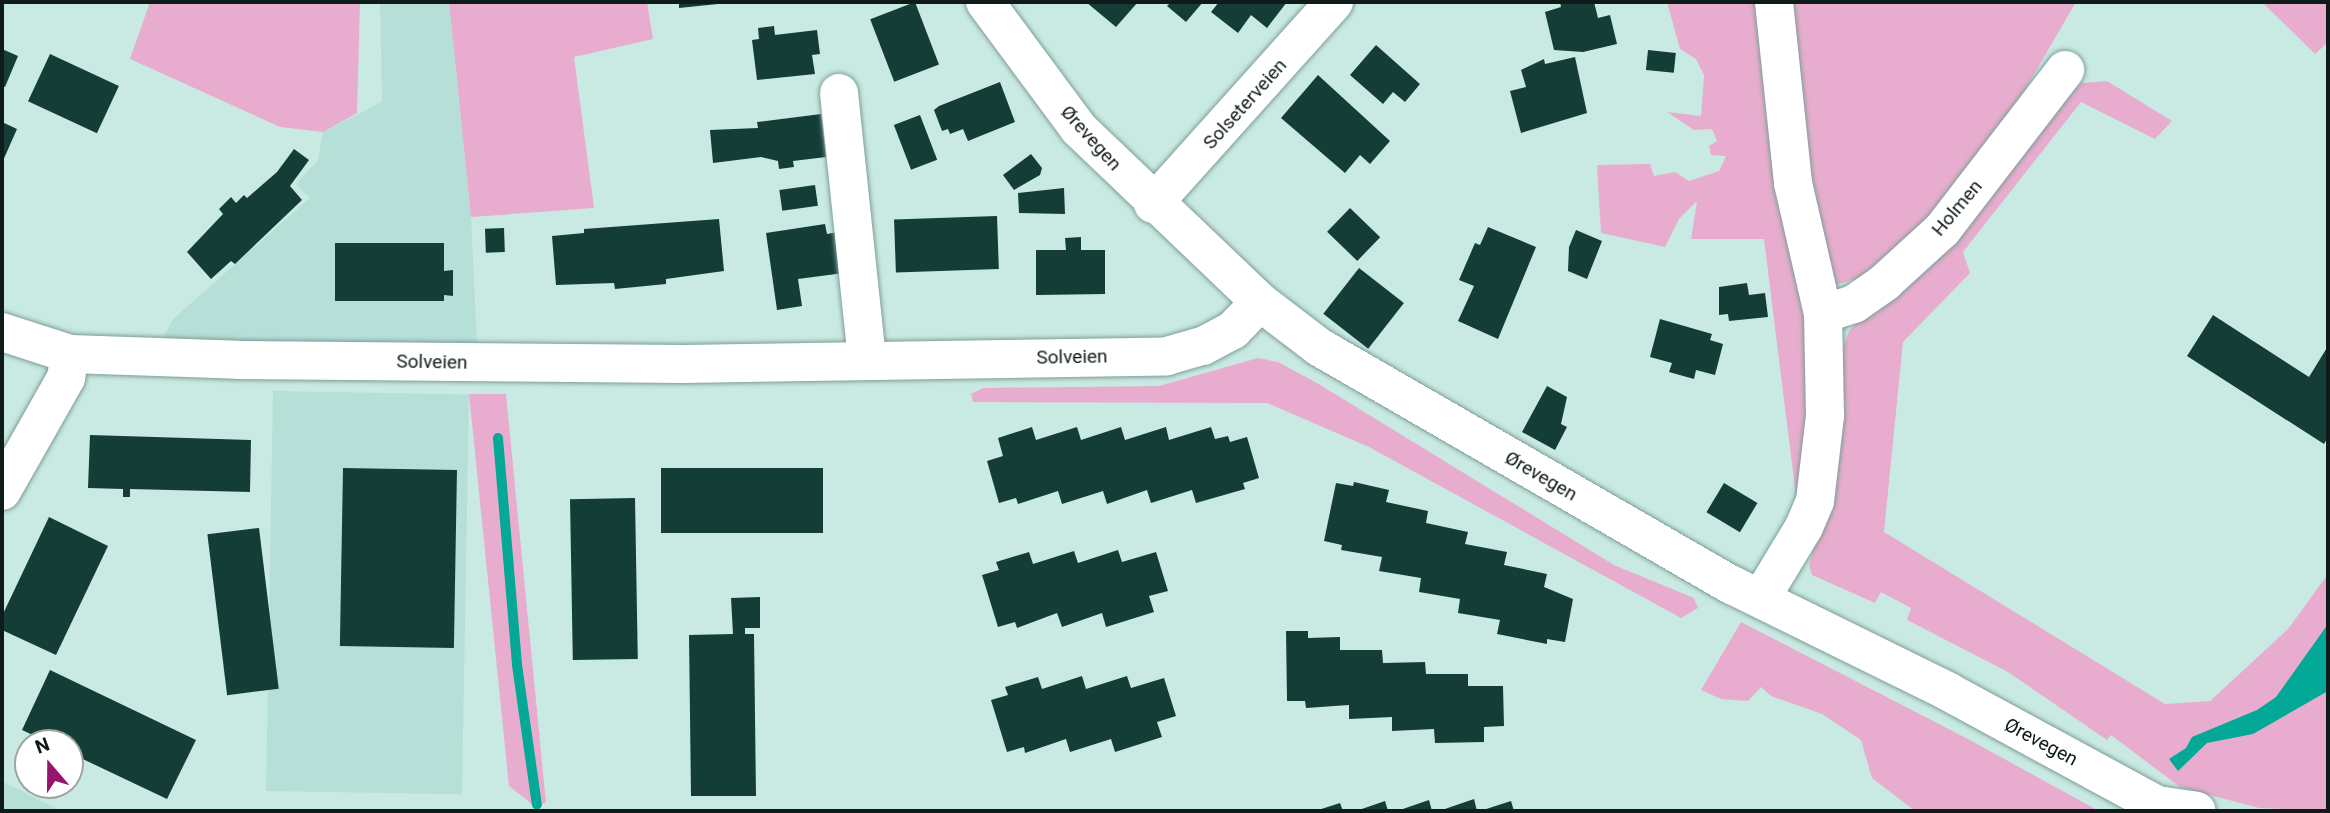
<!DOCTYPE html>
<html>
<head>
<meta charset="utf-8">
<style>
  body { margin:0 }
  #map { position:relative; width:2330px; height:813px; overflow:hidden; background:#c9eae3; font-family:Roboto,sans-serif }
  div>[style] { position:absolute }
  .built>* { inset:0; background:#b6dfd7; transform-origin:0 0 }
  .green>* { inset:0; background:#e8adce }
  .water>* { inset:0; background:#04a896 }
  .stream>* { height:10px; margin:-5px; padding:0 5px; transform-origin:5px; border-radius:5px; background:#04a896 }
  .building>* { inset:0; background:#143d37; transform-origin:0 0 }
  .roads { filter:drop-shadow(0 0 2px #7f9d97) drop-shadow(0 0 2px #7f9d97) }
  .minor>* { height:38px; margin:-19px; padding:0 19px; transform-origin:19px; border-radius:19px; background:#fff }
  .tertiary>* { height:38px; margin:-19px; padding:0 19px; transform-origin:19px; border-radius:19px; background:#fff }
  span { translate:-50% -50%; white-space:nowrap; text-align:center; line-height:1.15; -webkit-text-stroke:7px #fff; paint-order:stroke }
  .street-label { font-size:19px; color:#0f1b19 }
  .frame { position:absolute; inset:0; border:4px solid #0f1b19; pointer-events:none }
  .north { position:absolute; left:14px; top:729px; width:70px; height:70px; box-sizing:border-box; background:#fff; border:2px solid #9fa4a3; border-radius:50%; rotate:340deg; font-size:19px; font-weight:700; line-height:28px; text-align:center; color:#0f1b19 }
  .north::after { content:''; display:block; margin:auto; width:24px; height:32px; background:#94146e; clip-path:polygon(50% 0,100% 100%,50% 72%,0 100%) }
</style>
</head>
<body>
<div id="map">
  <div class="built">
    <div style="clip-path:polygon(380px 2px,449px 2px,471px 217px,477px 344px,161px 341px,173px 319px,310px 198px,296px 184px,318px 160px,323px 132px,382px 102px)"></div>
    <div style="left:273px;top:391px;width:196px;height:400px;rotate:1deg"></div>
    <div style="clip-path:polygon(2px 781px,61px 811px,2px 811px)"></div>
  </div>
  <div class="green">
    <div style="clip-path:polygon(150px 2px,360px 2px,357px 113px,323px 132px,280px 127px,130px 59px)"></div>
    <div style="clip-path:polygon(449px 2px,647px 2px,653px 39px,574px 57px,594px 208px,471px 217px)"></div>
    <div style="clip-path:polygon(1667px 2px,1759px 2px,1816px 350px,1797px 504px,1764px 239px,1691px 239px,1697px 201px,1679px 219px,1665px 247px,1601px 233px,1597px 165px,1650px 164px,1654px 176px,1675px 172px,1689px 181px,1719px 171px,1726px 156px,1711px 155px,1709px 146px,1717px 141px,1712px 129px,1694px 130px,1667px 112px,1701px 116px,1704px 75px,1696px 59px,1680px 49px)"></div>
    <div style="clip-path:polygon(1784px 2px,2076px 2px,1995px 141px,1934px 218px,1867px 275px,1833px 286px,1824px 281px)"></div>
    <div style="clip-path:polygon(2262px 2px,2328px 2px,2328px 42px,2315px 54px)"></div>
    <div style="clip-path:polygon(2107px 81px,2172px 121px,2155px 139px,2081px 102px,1963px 252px,1970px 273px,1903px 342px,1884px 532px,2165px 704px,2210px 701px,2288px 629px,2328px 574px,2328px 811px,2259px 808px,2180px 787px,2111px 735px,2107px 740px,2008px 672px,1907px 620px,1911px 608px,1881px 592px,1875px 603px,1812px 575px,1809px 565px,1830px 487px,1840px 355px,1849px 331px,2061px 100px,2082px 83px)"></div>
    <div style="clip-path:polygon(1258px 358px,1278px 362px,1317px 383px,1614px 565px,1694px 598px,1698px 608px,1681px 618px,1369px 447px,1267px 403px,973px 402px,971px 394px,983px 388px,1159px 386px)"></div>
    <div style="clip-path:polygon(469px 394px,506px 394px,546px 803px,533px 805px,509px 786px)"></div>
    <div style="clip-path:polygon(1741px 622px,1968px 739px,2099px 811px,1915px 811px,1872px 778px,1861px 740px,1822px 714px,1771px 696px,1761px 687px,1748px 701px,1721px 699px,1701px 690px)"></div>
  </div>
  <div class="water">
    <div style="clip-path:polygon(2328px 624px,2328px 691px,2253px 734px,2207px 743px,2178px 771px,2169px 759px,2186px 748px,2192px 737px,2257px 710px,2276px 697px)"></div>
  </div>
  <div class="stream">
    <div style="left:498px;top:438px;width:228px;rotate:85.2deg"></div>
    <div style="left:517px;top:665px;width:141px;rotate:81.9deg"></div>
  </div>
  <div class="building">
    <div style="clip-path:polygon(679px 2px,718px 2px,718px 4px,679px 8px)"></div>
    <div style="left:915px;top:2px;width:67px;height:48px;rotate:69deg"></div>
    <div style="clip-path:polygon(1086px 2px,1138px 2px,1116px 27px)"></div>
    <div style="clip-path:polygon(1171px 2px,1203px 2px,1186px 22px,1167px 6px)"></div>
    <div style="clip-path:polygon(1219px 2px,1287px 2px,1267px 28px,1251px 15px,1238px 33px,1211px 12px)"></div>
    <div style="clip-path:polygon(1560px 2px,1594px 2px,1598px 18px,1610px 15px,1617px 44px,1583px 52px,1554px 50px,1545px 12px,1561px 7px)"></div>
    <div style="clip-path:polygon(774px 26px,775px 35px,817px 30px,820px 54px,812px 55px,815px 74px,757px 80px,752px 40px,759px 39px,758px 28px)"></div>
    <div style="clip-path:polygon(1376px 45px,1420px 84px,1405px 102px,1393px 92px,1383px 104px,1350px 75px)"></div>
    <div style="clip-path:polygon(2px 49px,18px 56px,5px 87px,2px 86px)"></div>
    <div style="left:1648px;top:50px;width:28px;height:20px;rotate:6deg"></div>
    <div style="left:50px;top:54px;width:76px;height:52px;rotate:25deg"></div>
    <div style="clip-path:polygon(1575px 57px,1587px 113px,1521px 133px,1510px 91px,1526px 87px,1521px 70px,1544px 59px,1545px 64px)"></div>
    <div style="clip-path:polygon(1318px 75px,1390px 141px,1370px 164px,1360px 155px,1345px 173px,1281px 118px)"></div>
    <div style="clip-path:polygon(1000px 82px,1015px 122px,968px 141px,963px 129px,950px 134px,948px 129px,942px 131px,934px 110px,939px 106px)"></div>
    <div style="clip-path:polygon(821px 114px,826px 157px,793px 161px,794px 167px,779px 169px,778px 161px,761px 157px,713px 163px,710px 130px,758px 128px,757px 122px)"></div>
    <div style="left:920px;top:115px;width:48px;height:28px;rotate:69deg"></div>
    <div style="clip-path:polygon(2px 122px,17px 129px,2px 163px)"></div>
    <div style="clip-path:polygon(294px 149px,309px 160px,290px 186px,302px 200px,235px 264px,231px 261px,211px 279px,187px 252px,223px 214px,219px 209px,231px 197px,236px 203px,244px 195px,247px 198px,277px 172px)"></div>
    <div style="clip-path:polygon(1031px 154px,1042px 168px,1040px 175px,1014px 190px,1003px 175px)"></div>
    <div style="left:815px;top:185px;width:21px;height:36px;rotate:82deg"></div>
    <div style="clip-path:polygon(1064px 188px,1065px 214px,1019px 213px,1018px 193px)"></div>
    <div style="left:1350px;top:208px;width:42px;height:33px;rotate:44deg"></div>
    <div style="left:997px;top:216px;width:53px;height:103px;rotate:88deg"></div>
    <div style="clip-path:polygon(719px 219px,724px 271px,666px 279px,666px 284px,615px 289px,614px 283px,556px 285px,552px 236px,584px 233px,584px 229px)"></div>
    <div style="clip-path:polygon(825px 224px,827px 234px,838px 232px,844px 273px,798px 279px,802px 306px,777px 310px,766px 233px)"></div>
    <div style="clip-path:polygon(1488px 227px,1536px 247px,1498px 339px,1458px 321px,1474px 286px,1459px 280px,1475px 243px,1480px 245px)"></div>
    <div style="left:504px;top:228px;width:24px;height:19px;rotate:88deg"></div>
    <div style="clip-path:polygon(1576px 230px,1602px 241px,1587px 279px,1568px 271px,1569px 247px)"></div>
    <div style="clip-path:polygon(1081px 237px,1081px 250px,1105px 250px,1105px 294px,1036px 295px,1036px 250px,1066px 250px,1065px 238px)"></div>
    <div style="clip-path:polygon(335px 243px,444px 243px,444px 271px,453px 270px,453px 296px,444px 295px,444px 301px,335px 301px)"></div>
    <div style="left:1359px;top:268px;width:57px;height:58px;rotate:38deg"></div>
    <div style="clip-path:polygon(1747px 283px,1749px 295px,1765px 293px,1768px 317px,1729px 321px,1728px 314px,1719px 315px,1719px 287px)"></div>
    <div style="clip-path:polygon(2213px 315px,2309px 377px,2328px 346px,2328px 437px,2324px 444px,2187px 356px)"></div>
    <div style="clip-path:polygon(1660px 319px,1712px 334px,1710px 340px,1723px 344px,1715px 375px,1696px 370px,1694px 379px,1669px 372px,1672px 363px,1650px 357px)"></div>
    <div style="clip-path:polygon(1547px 386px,1567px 397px,1561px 424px,1567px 427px,1555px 450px,1522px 432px)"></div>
    <div style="clip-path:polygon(1032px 427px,1036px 440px,1077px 427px,1081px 440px,1121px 427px,1125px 440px,1166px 427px,1169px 440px,1211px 427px,1215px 439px,1228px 436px,1230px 442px,1247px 437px,1259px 478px,1243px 483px,1245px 489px,1196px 503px,1192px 490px,1151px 503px,1147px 490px,1107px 504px,1103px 491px,1062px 504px,1058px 491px,1018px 504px,1016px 498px,999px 503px,987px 461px,1003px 456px,998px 438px)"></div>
    <div style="clip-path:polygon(90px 435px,251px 440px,250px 492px,130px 489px,130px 497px,123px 497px,123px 489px,88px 488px)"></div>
    <div style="left:343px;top:468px;width:114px;height:178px;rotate:1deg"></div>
    <div style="left:823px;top:468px;width:65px;height:162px;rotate:90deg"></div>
    <div style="clip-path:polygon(1354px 482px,1389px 490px,1386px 502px,1428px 511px,1426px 523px,1468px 532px,1465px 544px,1507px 552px,1504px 565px,1547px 574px,1544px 587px,1573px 599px,1565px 642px,1547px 639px,1547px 644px,1497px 634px,1500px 620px,1458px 613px,1460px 599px,1419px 592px,1421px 578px,1379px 571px,1382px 557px,1341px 550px,1342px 545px,1324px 541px,1336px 483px,1353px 486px)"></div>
    <div style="left:1724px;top:483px;width:39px;height:34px;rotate:31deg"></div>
    <div style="left:635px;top:498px;width:161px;height:65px;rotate:89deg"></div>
    <div style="clip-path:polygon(49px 517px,108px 546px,56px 655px,2px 630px,2px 616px)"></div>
    <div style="left:259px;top:528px;width:162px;height:52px;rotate:83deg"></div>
    <div style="clip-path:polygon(1118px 550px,1122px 562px,1156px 552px,1168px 591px,1149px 596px,1154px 612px,1106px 627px,1102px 613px,1062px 627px,1057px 613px,1017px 628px,1015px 622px,998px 627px,982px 575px,999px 570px,996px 562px,1029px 552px,1033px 564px,1074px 551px,1078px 563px)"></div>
    <div style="clip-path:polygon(760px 597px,760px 628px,745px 628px,745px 634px,754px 634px,756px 796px,691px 796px,689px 635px,733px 634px,731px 598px)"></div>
    <div style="clip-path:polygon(1286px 631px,1308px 631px,1308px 638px,1340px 637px,1340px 650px,1382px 650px,1383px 663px,1425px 662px,1426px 674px,1468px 674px,1468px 686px,1503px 686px,1504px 726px,1484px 727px,1484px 742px,1435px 743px,1434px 729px,1392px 731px,1392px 717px,1349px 719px,1349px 705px,1306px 708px,1305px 701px,1287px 701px)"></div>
    <div style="clip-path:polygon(50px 670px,196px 740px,167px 799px,70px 753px,70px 743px,50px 743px,22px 730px)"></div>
    <div style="clip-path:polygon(1082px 676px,1086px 689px,1127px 676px,1131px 688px,1164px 678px,1176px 716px,1157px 722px,1162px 737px,1115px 752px,1111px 739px,1070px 752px,1066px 739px,1025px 753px,1024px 747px,1007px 752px,991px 700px,1008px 695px,1005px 687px,1038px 677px,1042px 689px)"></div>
    <div style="clip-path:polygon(1474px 799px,1477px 811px,1439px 811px)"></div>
    <div style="clip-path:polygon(1429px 800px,1432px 811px,1397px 811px)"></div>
    <div style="clip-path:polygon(1385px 801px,1388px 811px,1356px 811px)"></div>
    <div style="clip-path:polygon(1511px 801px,1514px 811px,1480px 811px)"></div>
    <div style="clip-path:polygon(1340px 803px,1343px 811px,1315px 811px)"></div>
  </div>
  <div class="roads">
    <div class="minor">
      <div style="left:1774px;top:2px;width:182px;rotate:84deg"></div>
      <div style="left:1793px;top:183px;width:134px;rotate:77.1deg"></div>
      <div style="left:839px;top:93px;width:268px;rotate:84deg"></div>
      <div style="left:1153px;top:204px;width:271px;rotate:-48.1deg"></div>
      <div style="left:2px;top:332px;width:71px;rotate:17.9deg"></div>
      <div style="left:70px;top:354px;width:168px;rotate:2deg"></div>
      <div style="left:238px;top:360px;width:445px;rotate:0.5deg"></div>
      <div style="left:683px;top:364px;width:484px;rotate:-0.9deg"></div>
      <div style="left:1167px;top:356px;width:37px;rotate:-16deg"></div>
      <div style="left:1203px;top:346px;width:34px;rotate:-28deg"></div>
      <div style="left:1233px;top:330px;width:39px;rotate:-46deg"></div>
      <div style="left:2px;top:491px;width:130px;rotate:-60.5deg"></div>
      <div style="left:66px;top:378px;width:24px;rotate:-81deg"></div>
      <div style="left:1761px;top:598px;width:83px;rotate:-58.8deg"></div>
      <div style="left:1804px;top:527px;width:28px;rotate:-67deg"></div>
      <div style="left:1815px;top:501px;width:86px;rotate:-83.3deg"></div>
      <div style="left:1825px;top:416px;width:102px;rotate:-91.1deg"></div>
      <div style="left:1823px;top:314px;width:33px;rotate:-18deg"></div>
      <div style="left:1854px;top:304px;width:38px;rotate:-35deg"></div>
      <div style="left:1885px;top:282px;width:77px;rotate:-42.4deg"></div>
      <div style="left:1942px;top:230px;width:202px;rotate:-52.4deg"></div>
    </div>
    <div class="tertiary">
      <div style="left:985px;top:2px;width:158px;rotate:53.5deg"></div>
      <div style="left:1079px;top:129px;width:250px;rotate:43.7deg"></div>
      <div style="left:1260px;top:302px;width:74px;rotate:37.3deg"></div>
      <div style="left:1319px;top:347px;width:477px;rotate:30deg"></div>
      <div style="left:1732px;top:585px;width:240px;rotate:26.2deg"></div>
      <div style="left:1947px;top:691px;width:239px;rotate:28.5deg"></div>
      <div style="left:2157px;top:805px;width:40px;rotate:8.5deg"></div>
    </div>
  </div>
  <div class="street-label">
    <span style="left:1245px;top:104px;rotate:-48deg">Solseterveien</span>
    <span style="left:1091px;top:138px;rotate:48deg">Ørevegen</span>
    <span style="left:1957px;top:208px;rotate:-50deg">Holmen</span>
    <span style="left:1072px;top:357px;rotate:-1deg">Solveien</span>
    <span style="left:432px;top:362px;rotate:1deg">Solveien</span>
    <span style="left:1541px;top:476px;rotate:30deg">Ørevegen</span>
    <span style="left:2041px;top:742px;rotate:28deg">Ørevegen</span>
  </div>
  <div class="frame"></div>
  <div class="north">N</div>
</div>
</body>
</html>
